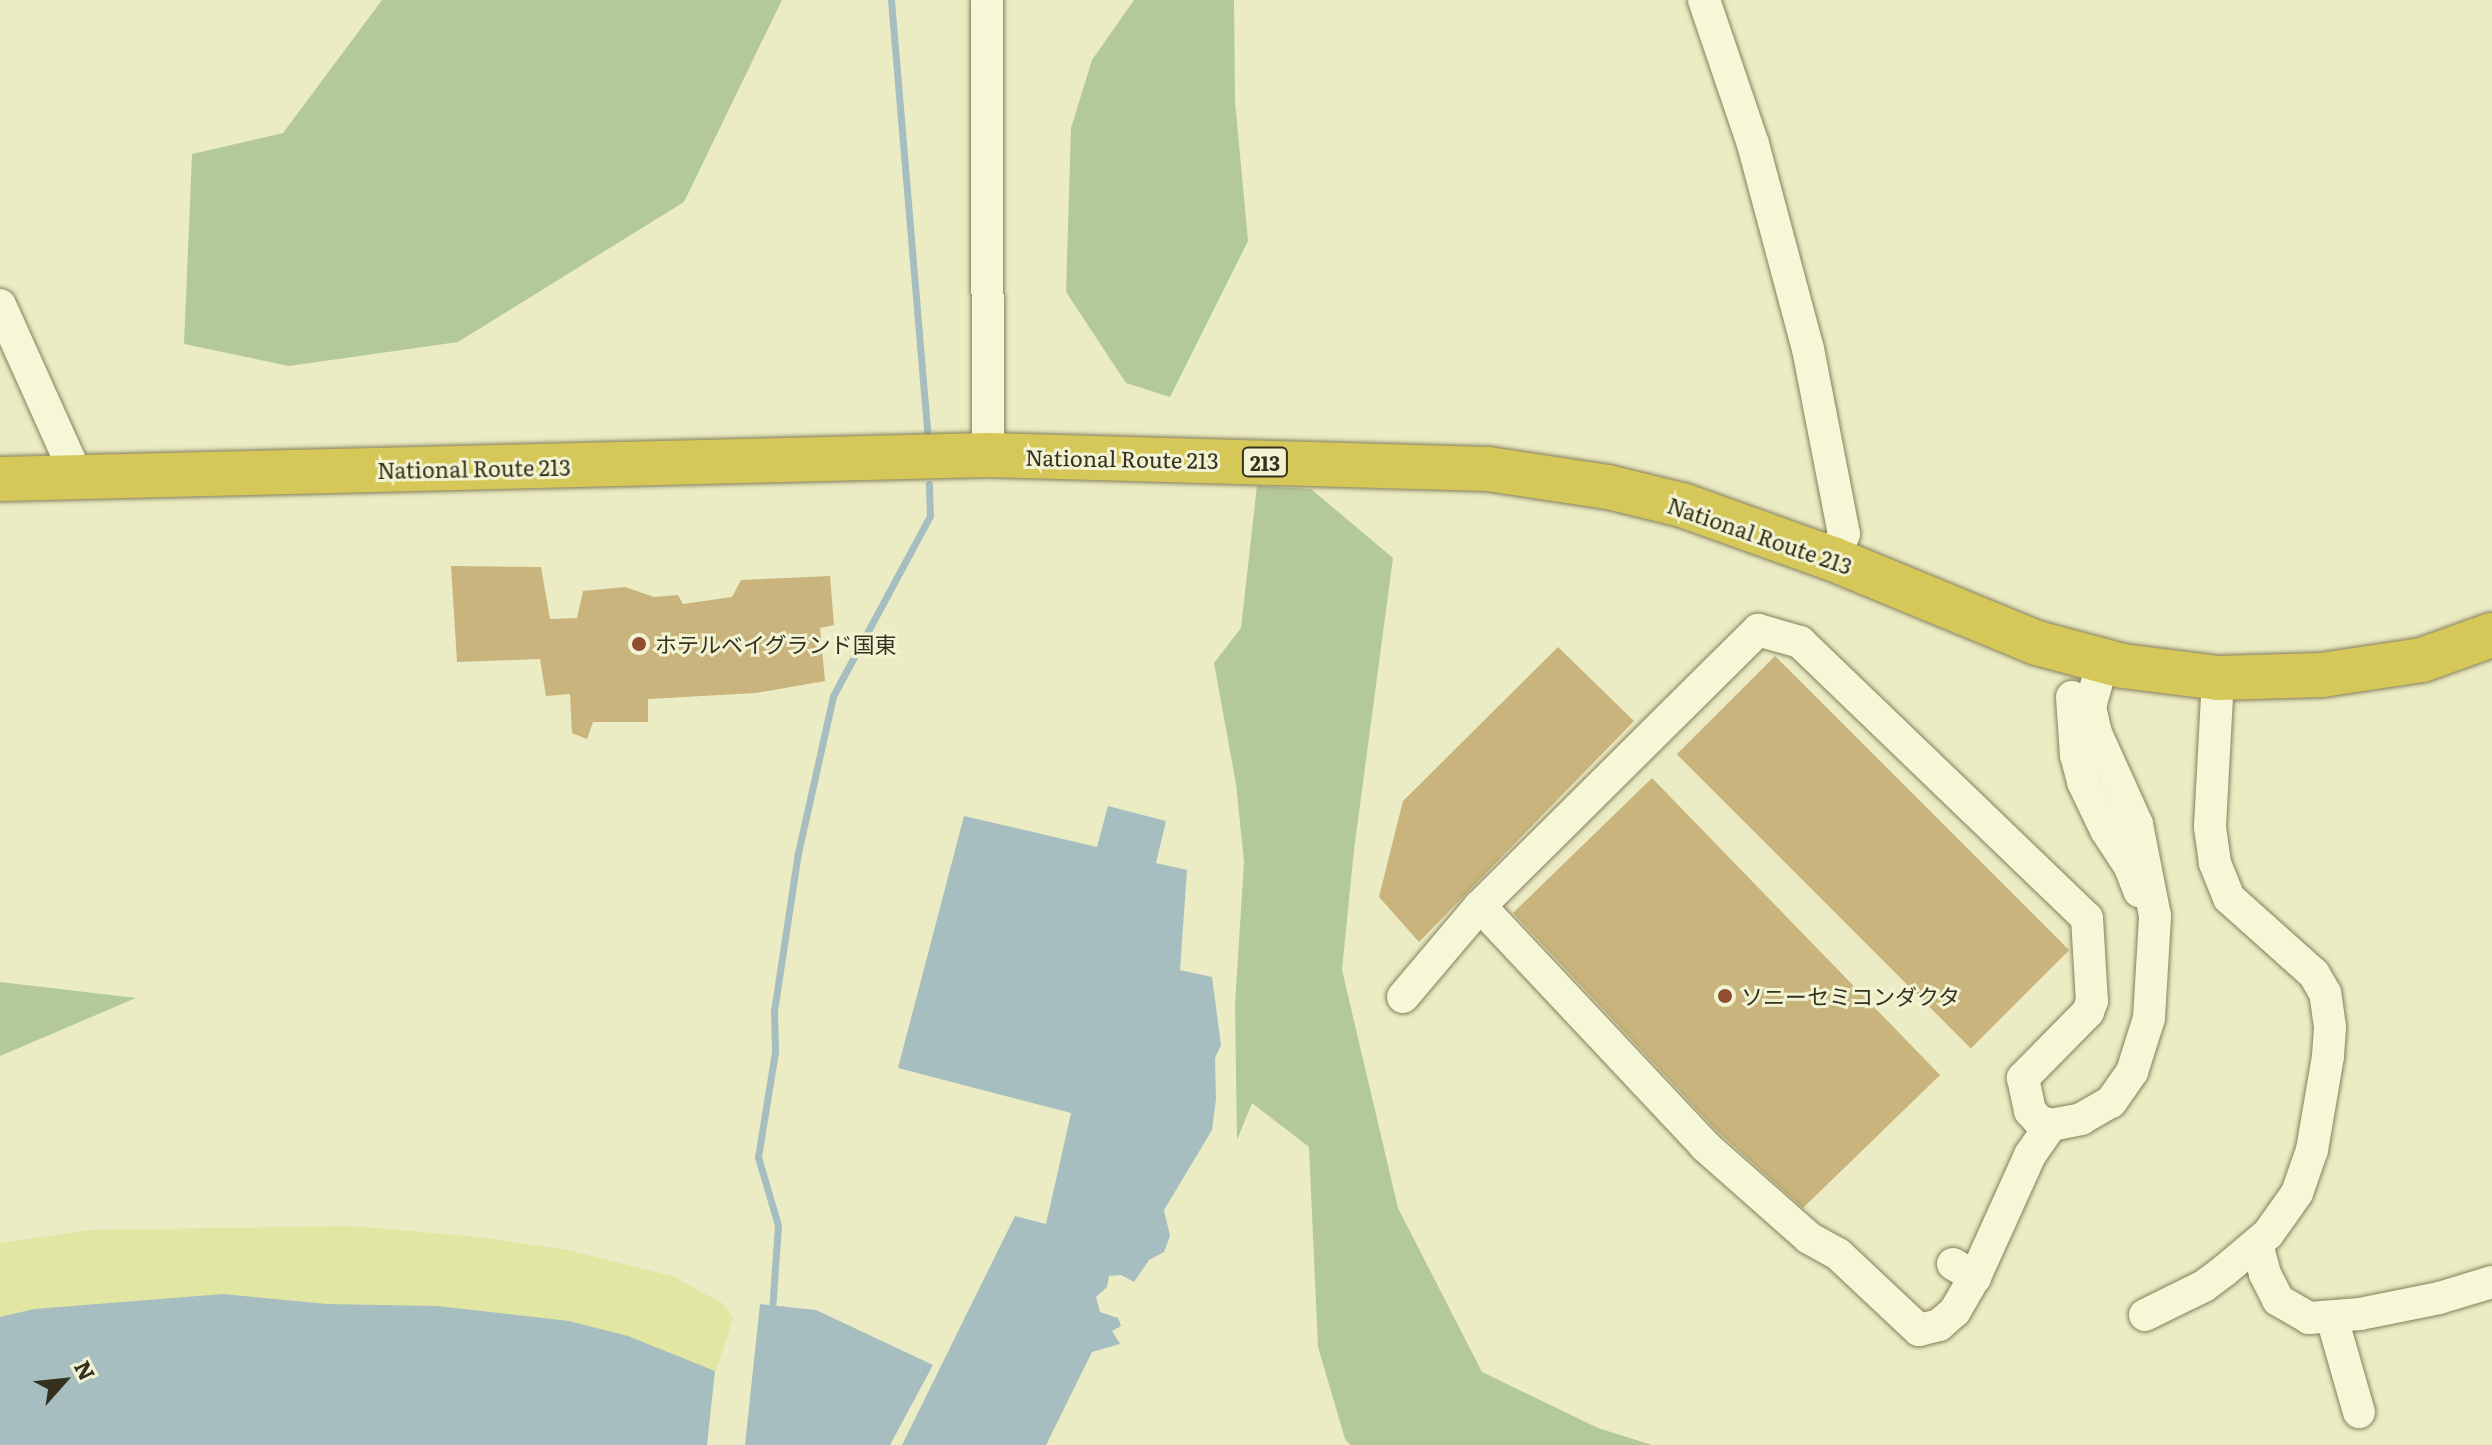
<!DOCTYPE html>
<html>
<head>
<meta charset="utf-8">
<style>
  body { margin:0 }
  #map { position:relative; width:2492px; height:1445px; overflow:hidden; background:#ebecc4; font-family:Literata,"Noto Sans JP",serif }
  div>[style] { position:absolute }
  .green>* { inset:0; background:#b4c999 }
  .sand>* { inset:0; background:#e2e6a3 }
  .water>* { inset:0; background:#a6bebf }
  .stream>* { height:7px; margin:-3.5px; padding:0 3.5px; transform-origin:3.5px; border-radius:3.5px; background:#a6bebf }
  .building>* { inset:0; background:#c8b47c; transform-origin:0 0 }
  .roads { filter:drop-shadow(0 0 2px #857f5b) drop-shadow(0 0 2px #857f5b) }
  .minor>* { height:32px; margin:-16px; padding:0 16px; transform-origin:16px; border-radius:16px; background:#f6f7d7 }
  .highway>* { height:44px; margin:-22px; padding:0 22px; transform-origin:22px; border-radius:22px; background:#d6c759 }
  .dots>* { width:22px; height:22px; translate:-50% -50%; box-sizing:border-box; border:4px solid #f2f3d3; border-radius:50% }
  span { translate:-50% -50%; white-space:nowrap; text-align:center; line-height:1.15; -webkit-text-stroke:6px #f2f3d3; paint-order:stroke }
  .shield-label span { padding:2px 6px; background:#f2f3d3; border:2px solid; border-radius:6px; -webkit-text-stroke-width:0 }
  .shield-label { font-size:20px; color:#36311f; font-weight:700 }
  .street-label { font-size:22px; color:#36311f }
  .poi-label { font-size:22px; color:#36311f }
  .left { translate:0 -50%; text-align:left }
  .north { position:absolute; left:24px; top:1341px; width:80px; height:80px; -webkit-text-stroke:6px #f2f3d3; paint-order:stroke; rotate:63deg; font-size:22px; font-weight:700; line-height:32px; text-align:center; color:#36311f }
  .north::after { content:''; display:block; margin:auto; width:28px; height:36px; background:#36311f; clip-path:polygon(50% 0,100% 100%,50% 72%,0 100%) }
</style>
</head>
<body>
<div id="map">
  <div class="green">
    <div style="clip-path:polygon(382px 0,782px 0,684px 202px,458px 342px,289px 366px,184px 344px,192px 154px,283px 133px)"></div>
    <div style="clip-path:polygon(1134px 0,1234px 0,1235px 101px,1248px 241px,1170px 397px,1126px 383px,1066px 292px,1071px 128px,1092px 60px)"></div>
    <div style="clip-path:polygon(1257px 486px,1311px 489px,1393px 558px,1354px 850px,1342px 970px,1398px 1208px,1482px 1372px,1598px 1428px,1652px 1445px,1350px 1445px,1345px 1439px,1318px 1347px,1309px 1147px,1252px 1103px,1237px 1140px,1235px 1004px,1244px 862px,1236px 784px,1214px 663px,1241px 628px)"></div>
    <div style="clip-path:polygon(0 982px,136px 998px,0 1056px)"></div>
  </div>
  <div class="sand">
    <div style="clip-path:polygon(351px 1226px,478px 1237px,568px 1250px,672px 1276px,722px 1303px,733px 1318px,706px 1403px,0 1361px,0 1243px,90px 1230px)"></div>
  </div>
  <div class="water">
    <div style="clip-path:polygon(1108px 806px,1166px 821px,1156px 863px,1187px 870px,1180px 970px,1212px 977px,1221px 1045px,1215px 1058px,1216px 1099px,1212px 1130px,1164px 1210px,1170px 1236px,1164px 1252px,1149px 1260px,1134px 1282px,1121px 1275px,1109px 1276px,1107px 1287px,1096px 1297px,1100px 1312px,1118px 1318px,1121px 1326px,1112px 1331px,1120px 1344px,1092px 1352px,1046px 1445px,902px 1445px,1015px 1216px,1046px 1224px,1071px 1113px,898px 1068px,964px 816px,1097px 847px)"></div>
    <div style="clip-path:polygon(223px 1294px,327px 1304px,437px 1306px,569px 1321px,628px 1336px,715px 1371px,707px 1445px,0 1445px,0 1317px,34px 1309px)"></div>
    <div style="clip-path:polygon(760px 1304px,816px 1310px,933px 1365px,890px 1445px,745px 1445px)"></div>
  </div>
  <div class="stream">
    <div style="left:891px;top:0;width:433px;rotate:85.2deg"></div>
    <div style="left:772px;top:1311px;width:86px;rotate:-86deg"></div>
    <div style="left:778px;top:1225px;width:71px;rotate:-106.4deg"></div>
    <div style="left:758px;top:1157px;width:106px;rotate:-80.8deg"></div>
    <div style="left:775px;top:1052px;width:41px;rotate:-91.4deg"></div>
    <div style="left:774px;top:1011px;width:160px;rotate:-81.4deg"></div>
    <div style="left:798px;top:853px;width:161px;rotate:-77.4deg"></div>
    <div style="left:833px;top:696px;width:204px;rotate:-61.7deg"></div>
    <div style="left:930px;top:516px;width:32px;rotate:-92deg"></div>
  </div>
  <div class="building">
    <div style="clip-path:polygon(451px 566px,541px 567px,550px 619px,577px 618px,583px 591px,625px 587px,654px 597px,678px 595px,683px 604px,732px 597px,741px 580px,830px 576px,834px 625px,820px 628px,825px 681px,756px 693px,648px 699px,648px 722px,593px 722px,587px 739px,572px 733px,570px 694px,546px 696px,540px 659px,457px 662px)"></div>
    <div style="clip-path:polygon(1558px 647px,1634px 721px,1419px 942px,1379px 897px,1403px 801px)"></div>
    <div style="left:1775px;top:656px;width:416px;height:139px;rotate:45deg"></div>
    <div style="clip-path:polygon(1652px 778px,1940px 1075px,1803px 1208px,1718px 1132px,1513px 913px)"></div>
  </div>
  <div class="roads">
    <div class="minor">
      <div style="left:987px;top:0;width:455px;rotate:89.9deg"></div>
      <div style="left:1704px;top:0;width:152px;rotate:71.2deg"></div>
      <div style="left:1753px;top:144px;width:212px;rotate:75deg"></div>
      <div style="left:1808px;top:349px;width:188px;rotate:79deg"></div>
      <div style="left:1844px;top:534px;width:27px;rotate:114deg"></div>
      <div style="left:0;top:305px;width:188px;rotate:65.8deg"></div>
      <div style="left:2072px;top:697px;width:58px;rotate:86.1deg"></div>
      <div style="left:2076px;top:755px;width:28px;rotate:75deg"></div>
      <div style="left:2083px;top:782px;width:53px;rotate:64.4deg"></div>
      <div style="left:2106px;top:830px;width:44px;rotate:57deg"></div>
      <div style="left:2130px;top:867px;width:26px;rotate:69deg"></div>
      <div style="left:1480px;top:906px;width:329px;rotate:46.8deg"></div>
      <div style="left:1705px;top:1146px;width:139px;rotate:41.5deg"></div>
      <div style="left:1809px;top:1238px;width:33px;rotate:29deg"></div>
      <div style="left:1838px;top:1254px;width:111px;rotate:43.2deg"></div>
      <div style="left:1919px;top:1330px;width:21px;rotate:-14deg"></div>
      <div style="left:1939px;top:1325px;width:21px;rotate:-41deg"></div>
      <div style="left:1955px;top:1311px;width:39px;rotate:-60deg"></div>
      <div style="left:1403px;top:997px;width:119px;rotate:-49.8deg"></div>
      <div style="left:1480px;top:906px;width:392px;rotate:-44.8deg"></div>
      <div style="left:1758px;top:630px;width:44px;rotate:15.9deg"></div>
      <div style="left:1800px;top:642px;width:398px;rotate:43.9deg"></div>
      <div style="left:2087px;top:918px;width:83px;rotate:86.6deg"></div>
      <div style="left:2092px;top:1001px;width:12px;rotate:110deg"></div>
      <div style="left:2088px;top:1012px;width:93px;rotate:134.6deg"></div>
      <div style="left:2023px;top:1078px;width:34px;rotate:78deg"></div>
      <div style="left:2030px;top:1111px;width:13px;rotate:48deg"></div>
      <div style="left:2039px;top:1121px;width:13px;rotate:18deg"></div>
      <div style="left:2051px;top:1125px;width:31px;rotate:-11deg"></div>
      <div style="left:2081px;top:1119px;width:34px;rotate:-30deg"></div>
      <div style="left:2111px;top:1102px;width:37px;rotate:-55deg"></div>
      <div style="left:2132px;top:1072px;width:57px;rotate:-72.5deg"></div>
      <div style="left:2149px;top:1018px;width:102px;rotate:-86.6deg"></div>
      <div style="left:2155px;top:916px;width:94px;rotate:-101.1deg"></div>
      <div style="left:2137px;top:824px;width:100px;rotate:-114.3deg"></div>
      <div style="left:2096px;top:733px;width:27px;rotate:-103deg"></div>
      <div style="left:2090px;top:707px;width:48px;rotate:-74.2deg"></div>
      <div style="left:2257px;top:1244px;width:31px;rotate:75deg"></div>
      <div style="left:2265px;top:1274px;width:29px;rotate:63deg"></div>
      <div style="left:2278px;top:1300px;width:36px;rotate:30deg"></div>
      <div style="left:2309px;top:1318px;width:51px;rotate:-4.5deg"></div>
      <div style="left:2360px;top:1314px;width:81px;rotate:-11.4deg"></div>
      <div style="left:2439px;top:1298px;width:55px;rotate:-16.8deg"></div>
      <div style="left:1953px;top:1264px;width:26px;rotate:31deg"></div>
      <div style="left:1975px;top:1277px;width:134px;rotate:-65.7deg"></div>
      <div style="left:2030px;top:1155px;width:37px;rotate:-55deg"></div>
      <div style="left:2145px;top:1315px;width:66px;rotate:-26.2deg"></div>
      <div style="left:2204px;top:1286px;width:25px;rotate:-37deg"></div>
      <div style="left:2224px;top:1271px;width:57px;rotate:-40.1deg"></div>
      <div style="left:2268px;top:1234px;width:50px;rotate:-54.7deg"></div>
      <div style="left:2297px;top:1193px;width:46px;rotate:-70.8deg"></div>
      <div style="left:2312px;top:1150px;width:95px;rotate:-80.3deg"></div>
      <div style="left:2328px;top:1056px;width:29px;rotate:-86deg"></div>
      <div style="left:2330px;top:1027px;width:34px;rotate:-98deg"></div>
      <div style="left:2325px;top:993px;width:22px;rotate:-120deg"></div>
      <div style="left:2314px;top:974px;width:114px;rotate:-138.2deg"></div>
      <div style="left:2229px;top:898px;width:38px;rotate:-112deg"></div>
      <div style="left:2215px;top:863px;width:37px;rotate:-98deg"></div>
      <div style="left:2210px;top:826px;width:148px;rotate:-86.9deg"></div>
      <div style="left:2332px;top:1318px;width:98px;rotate:74deg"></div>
    </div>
    <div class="highway">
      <div style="left:0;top:479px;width:988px;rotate:-1.39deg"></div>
      <div style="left:988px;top:455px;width:500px;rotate:1.6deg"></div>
      <div style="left:1488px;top:469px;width:121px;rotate:8.5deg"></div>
      <div style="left:1608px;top:487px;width:76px;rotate:13.7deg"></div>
      <div style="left:1682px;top:505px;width:160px;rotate:19.7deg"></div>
      <div style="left:1833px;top:559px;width:221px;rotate:22.4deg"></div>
      <div style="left:2037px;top:643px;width:89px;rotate:15deg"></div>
      <div style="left:2123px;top:666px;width:96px;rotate:7.2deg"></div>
      <div style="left:2218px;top:678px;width:104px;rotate:-1.7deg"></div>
      <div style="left:2322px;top:675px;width:101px;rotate:-8.5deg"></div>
      <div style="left:2422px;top:660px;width:74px;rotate:-19.7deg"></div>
    </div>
  </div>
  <div class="dots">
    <div style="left:639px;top:644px;background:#914d2f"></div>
    <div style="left:1725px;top:996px;background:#914d2f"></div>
  </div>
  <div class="shield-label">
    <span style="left:1265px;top:462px">213</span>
  </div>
  <div class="street-label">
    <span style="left:1122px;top:458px;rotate:1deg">National Route 213</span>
    <span style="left:474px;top:468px;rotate:-1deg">National Route 213</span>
    <span style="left:1760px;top:535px;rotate:19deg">National Route 213</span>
  </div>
  <div class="poi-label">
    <span class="left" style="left:655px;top:644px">ホテルベイグランド国東</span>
    <span class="left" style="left:1741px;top:996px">ソニーセミコンダクタ</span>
  </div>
  <div class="north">N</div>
</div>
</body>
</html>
